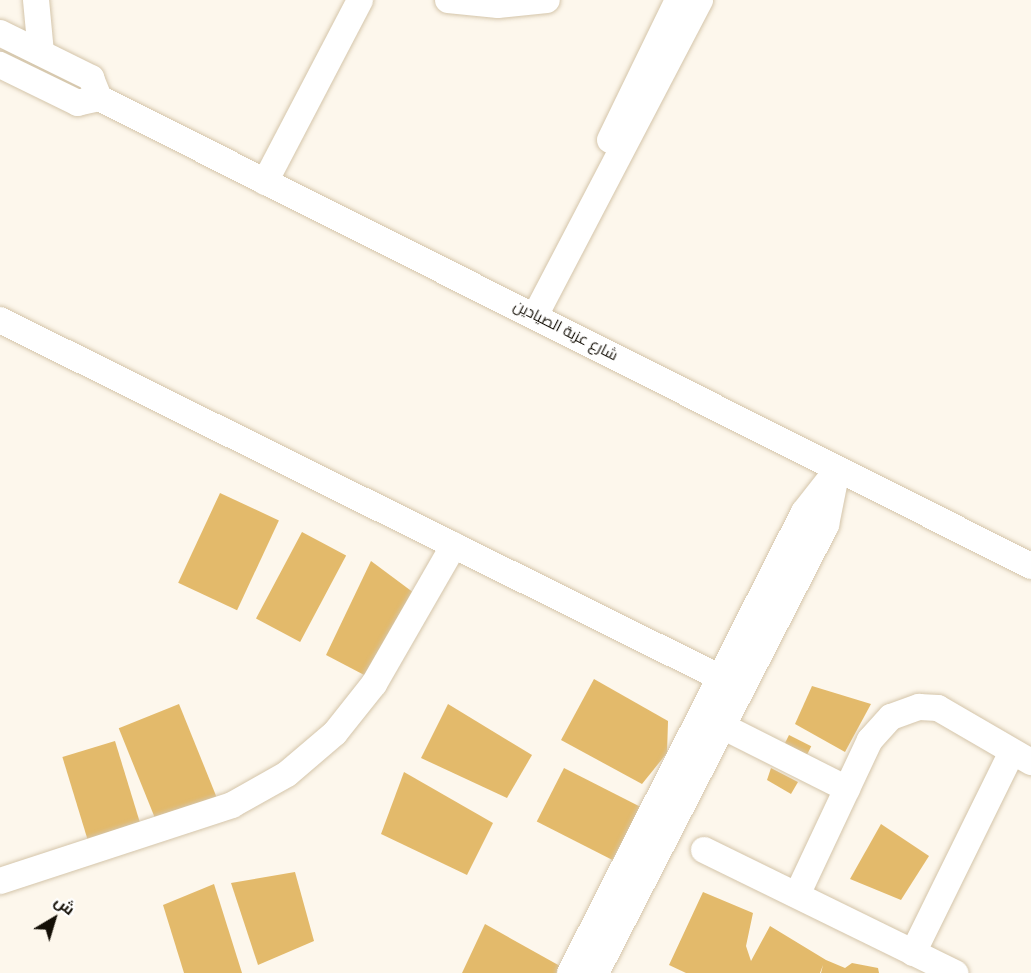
<!DOCTYPE html>
<html>
<head>
<meta charset="utf-8">
<style>
  body { margin:0 }
  #map { position:relative; width:1031px; height:973px; overflow:hidden; background:#fdf7ec; font-family:"PT Sans",Cairo,sans-serif }
  div>[style] { position:absolute }
  .building>* { inset:0; background:#e3ba6b; transform-origin:0 0 }
  .roads { filter:drop-shadow(0 0 2px #d4c5aa) drop-shadow(0 0 2px #d4c5aa) }
  .minor>* { height:26px; margin:-13px; padding:0 13px; transform-origin:13px; border-radius:13px; background:#fff }
  span { translate:-50% -50%; white-space:nowrap; text-align:center; line-height:1.15; -webkit-text-stroke:4.5px #fff; paint-order:stroke }
  .street-label { font-size:15px; color:#140f06 }
  .north { position:absolute; left:24px; top:889px; width:60px; height:60px; -webkit-text-stroke:4px #fff; paint-order:stroke; rotate:38deg; font-size:16px; font-weight:700; line-height:24px; text-align:center; color:#140f06 }
  .north::after { content:''; display:block; margin:auto; width:21px; height:27px; background:#140f06; clip-path:polygon(50% 0,100% 100%,50% 72%,0 100%) }
</style>
</head>
<body>
<div id="map">
  <div class="building">
    <div style="left:220px;top:493px;width:65px;height:99px;rotate:25deg"></div>
    <div style="left:302px;top:532px;width:50px;height:98px;rotate:28deg"></div>
    <div style="clip-path:polygon(371px 561px,414px 593px,368px 677px,326px 655px)"></div>
    <div style="clip-path:polygon(594px 679px,668px 721px,667px 753px,642px 784px,561px 740px)"></div>
    <div style="clip-path:polygon(812px 686px,871px 704px,845px 752px,795px 724px)"></div>
    <div style="left:179px;top:704px;width:101px;height:65px;rotate:68deg"></div>
    <div style="clip-path:polygon(448px 704px,532px 755px,507px 798px,421px 758px)"></div>
    <div style="left:789px;top:735px;width:25px;height:10px;rotate:27deg"></div>
    <div style="left:115px;top:741px;width:90px;height:55px;rotate:73deg"></div>
    <div style="left:564px;top:768px;width:85px;height:60px;rotate:27deg"></div>
    <div style="clip-path:polygon(771px 768px,798px 782px,791px 794px,767px 780px)"></div>
    <div style="clip-path:polygon(404px 772px,493px 823px,467px 875px,381px 834px)"></div>
    <div style="clip-path:polygon(881px 824px,929px 856px,901px 900px,850px 879px)"></div>
    <div style="clip-path:polygon(295px 872px,314px 941px,258px 965px,231px 883px)"></div>
    <div style="clip-path:polygon(214px 884px,242px 973px,184px 973px,163px 905px)"></div>
    <div style="clip-path:polygon(703px 892px,753px 913px,746px 946px,751px 961px,770px 926px,826px 960px,845px 968px,852px 963px,878px 968px,879px 973px,821px 973px,823px 965px,820px 973px,686px 973px,669px 965px)"></div>
    <div style="clip-path:polygon(485px 924px,560px 966px,557px 973px,462px 973px)"></div>
  </div>
  <div class="roads">
    <div class="minor">
      <div style="left:36px;top:0;width:53px;rotate:84.6deg"></div>
      <div style="left:448px;top:0;width:50px;rotate:5.7deg"></div>
      <div style="left:498px;top:5px;width:49px;rotate:-5.8deg"></div>
      <div style="left:0;top:33px;width:102px;rotate:26.3deg"></div>
      <div style="left:91px;top:78px;width:22px;rotate:68deg"></div>
      <div style="left:99px;top:98px;width:22px;rotate:167deg"></div>
      <div style="left:78px;top:103px;width:87px;rotate:-154deg"></div>
      <div style="left:99px;top:98px;width:1043px;rotate:26.66deg"></div>
      <div style="left:610px;top:140px;width:156px;rotate:-64.1deg"></div>
      <div style="left:265px;top:182px;width:205px;rotate:-62.4deg"></div>
      <div style="left:536px;top:314px;width:354px;rotate:-62.4deg"></div>
      <div style="left:0;top:320px;width:805px;rotate:26.41deg"></div>
      <div style="left:722px;top:726px;width:140px;rotate:26.7deg"></div>
      <div style="left:704px;top:850px;width:280px;rotate:26.1deg"></div>
      <div style="left:0;top:881px;width:244px;rotate:-18.1deg"></div>
      <div style="left:232px;top:805px;width:63px;rotate:-29.4deg"></div>
      <div style="left:287px;top:774px;width:63px;rotate:-40.5deg"></div>
      <div style="left:335px;top:733px;width:63px;rotate:-51.5deg"></div>
      <div style="left:374px;top:684px;width:160px;rotate:-60.1deg"></div>
      <div style="left:797px;top:895px;width:171px;rotate:-64.8deg"></div>
      <div style="left:870px;top:740px;width:31px;rotate:-48deg"></div>
      <div style="left:891px;top:717px;width:30px;rotate:-20deg"></div>
      <div style="left:919px;top:707px;width:19px;rotate:3deg"></div>
      <div style="left:938px;top:708px;width:108px;rotate:30.1deg"></div>
      <div style="left:913px;top:953px;width:224px;rotate:-63.8deg"></div>
      <div style="left:570px;top:973px;width:517px;rotate:-63.09deg"></div>
      <div style="left:804px;top:512px;width:53px;rotate:-51.8deg"></div>
      <div style="left:596px;top:973px;width:504px;rotate:-62.82deg"></div>
      <div style="left:826px;top:525px;width:56px;rotate:-78.7deg"></div>
    </div>
  </div>
  <div class="street-label">
    <span style="left:566px;top:330px;rotate:27deg">شارع عزبة الصيادين</span>
  </div>
  <div class="north">ش</div>
</div>
</body>
</html>
